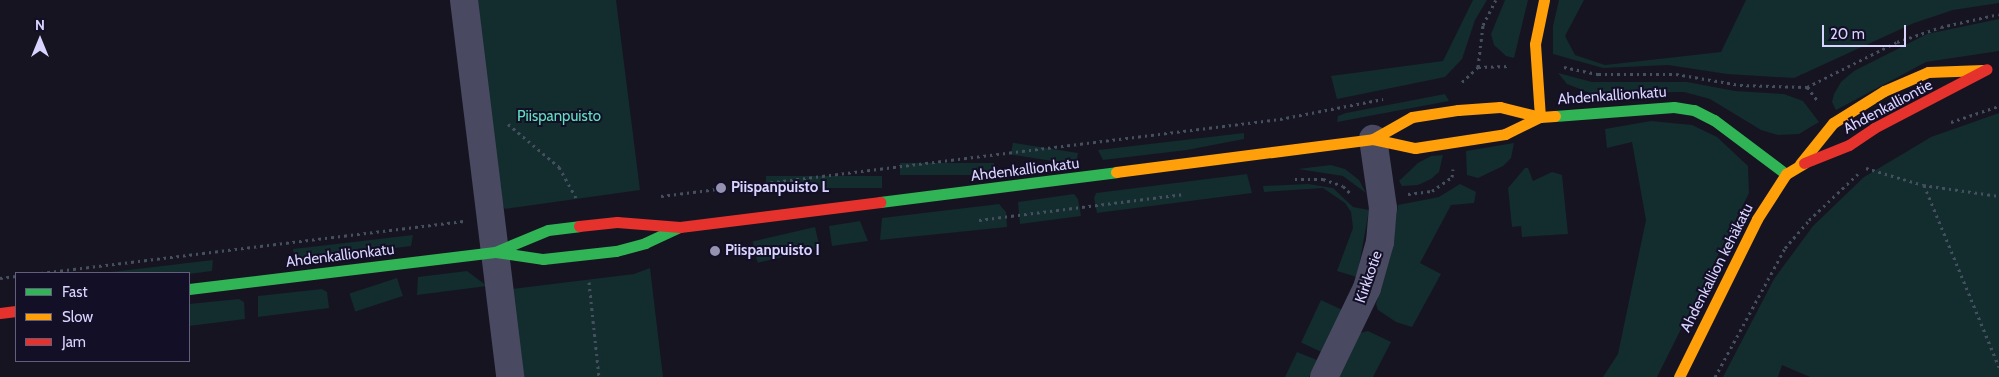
<!DOCTYPE html>
<html>
<head>
<meta charset="utf-8">
<style>
  body { margin:0 }
  #map { position:relative; width:1999px; height:377px; overflow:hidden; background:#161421; font-family:Cabin,sans-serif }
  div>[style] { position:absolute }
  .green>* { inset:0; background:#132c2d; transform-origin:0 0 }
  .path>* { height:3px; margin-top:-1.5px; transform-origin:0; background:repeating-linear-gradient(90deg,#44505f 0 2.5px,transparent 0 6.5px) }
  .street>* { height:28px; margin:-14px; padding:0 14px; transform-origin:14px; border-radius:14px; background:#4a4962 }
  .fast>* { height:11px; margin:-5.5px; padding:0 5.5px; transform-origin:5.5px; border-radius:5.5px; background:#30b455 }
  .slow>* { height:11px; margin:-5.5px; padding:0 5.5px; transform-origin:5.5px; border-radius:5.5px; background:#ff9f0a }
  .jam>* { height:11px; margin:-5.5px; padding:0 5.5px; transform-origin:5.5px; border-radius:5.5px; background:#e5322d }
  .dots>* { width:14px; height:14px; translate:-50% -50%; box-sizing:border-box; border:2px solid #130f26; border-radius:50% }
  span { translate:-50% -50%; white-space:nowrap; text-align:center; line-height:1.15; -webkit-text-stroke:4px #130f26; paint-order:stroke }
  .street-label { font-size:15px; color:#d9d4ff }
  .park-label { font-size:15px; color:#5fe0c0 }
  .poi-label { font-size:15px; color:#d9d4ff; font-weight:700 }
  .left { translate:0 -50%; text-align:left }
  .legend { position:absolute; left:15px; top:272px; width:175px; height:90px; box-sizing:border-box; background:#130f26; border:1px solid #625e7d; margin:0; padding:6px 9px; list-style:none; font-size:15px; color:#d9d4ff }
  .legend li { display:flex; align-items:center; gap:10px; height:25px }
  .legend b { width:25px; border:1px solid #625e7d }
  .north { position:absolute; left:15px; top:15px; width:50px; height:50px; -webkit-text-stroke:4px #130f26; paint-order:stroke; rotate:0deg; font-size:14px; font-weight:700; line-height:20px; text-align:center; color:#d9d4ff }
  .north::after { content:''; display:block; margin:auto; width:18px; height:22px; background:#d9d4ff; clip-path:polygon(50% 0,100% 100%,50% 72%,0 100%) }
  .scale { position:absolute; left:1822px; top:25px; width:84px; height:22px; box-sizing:border-box; border:2px solid #d9d4ff; border-top:0; padding-left:6px; font-size:15px; line-height:18px; white-space:nowrap; color:#d9d4ff; -webkit-text-stroke:4px #130f26; paint-order:stroke }
</style>
</head>
<body>
<div id="map">
  <div class="green">
    <div style="clip-path:polygon(474px 0,616px 0,640px 190px,505px 209px,499px 199px)"></div>
    <div style="clip-path:polygon(1473px 0,1487px 0,1475px 20px,1462px 59px,1445px 77px,1337px 99px,1331px 76px,1443px 61px)"></div>
    <div style="clip-path:polygon(1505px 0,1528px 0,1514px 58px,1506px 56px,1494px 45px,1491px 34px)"></div>
    <div style="clip-path:polygon(1559px 0,1584px 0,1565px 36px,1575px 55px,1605px 65px,1721px 52px,1746px 0,1999px 0,1999px 3px,1953px 10px,1914px 23px,1794px 78px,1727px 74px,1668px 65px,1603px 68px,1553px 54px,1553px 26px)"></div>
    <div style="clip-path:polygon(1999px 19px,1999px 51px,1926px 62px,1836px 110px,1832px 102px,1834px 94px,1841px 82px,1854px 71px,1927px 34px)"></div>
    <div style="clip-path:polygon(1558px 73px,1592px 82px,1687px 82px,1735px 91px,1784px 94px,1803px 101px,1819px 122px,1799px 134px,1778px 135px,1761px 130px,1710px 99px,1684px 92px,1590px 93px,1567px 84px)"></div>
    <div style="clip-path:polygon(1445px 94px,1449px 101px,1337px 122px,1338px 116px,1346px 113px)"></div>
    <div style="clip-path:polygon(1999px 113px,1999px 377px,1810px 377px,1782px 365px,1778px 377px,1723px 377px,1774px 279px,1813px 226px,1864px 177px,1896px 158px,1931px 137px)"></div>
    <div style="clip-path:polygon(1651px 121px,1692px 125px,1717px 137px,1748px 166px,1749px 193px,1657px 377px,1603px 377px,1618px 354px,1646px 220px,1632px 142px,1607px 148px,1605px 129px)"></div>
    <div style="clip-path:polygon(1244px 133px,1244px 139px,1187px 150px,1103px 160px,1098px 150px)"></div>
    <div style="clip-path:polygon(1514px 143px,1511px 158px,1503px 166px,1478px 178px,1467px 175px,1466px 151px)"></div>
    <div style="left:1078px;top:153px;width:12px;height:66px;rotate:99deg"></div>
    <div style="clip-path:polygon(1443px 155px,1439px 172px,1431px 179px,1418px 185px,1402px 186px,1399px 181px,1418px 163px,1431px 156px)"></div>
    <div style="left:994px;top:163px;width:12px;height:94px;rotate:90deg"></div>
    <div style="clip-path:polygon(1331px 165px,1345px 169px,1359px 180px,1366px 193px,1343px 176px,1298px 169px)"></div>
    <div style="clip-path:polygon(1525px 168px,1528px 168px,1533px 181px,1552px 172px,1562px 175px,1568px 234px,1522px 237px,1521px 226px,1512px 227px,1508px 188px)"></div>
    <div style="clip-path:polygon(1247px 174px,1252px 193px,1097px 213px,1094px 198px,1096px 193px)"></div>
    <div style="left:882px;top:176px;width:12px;height:116px;rotate:90deg"></div>
    <div style="clip-path:polygon(1308px 184px,1333px 188px,1353px 207px,1369px 210px,1357px 277px,1337px 271px,1353px 228px,1351px 212px,1345px 203px,1323px 188px,1264px 192px,1263px 186px)"></div>
    <div style="clip-path:polygon(1460px 184px,1476px 192px,1474px 203px,1451px 205px,1420px 263px,1441px 274px,1412px 327px,1396px 322px,1378px 310px,1376px 304px,1393px 242px,1398px 205px,1439px 197px)"></div>
    <div style="clip-path:polygon(1074px 194px,1078px 199px,1081px 216px,1020px 224px,1018px 202px)"></div>
    <div style="clip-path:polygon(999px 204px,1006px 212px,1007px 227px,880px 240px,882px 218px)"></div>
    <div style="clip-path:polygon(860px 221px,868px 241px,832px 246px,829px 226px)"></div>
    <div style="left:815px;top:227px;width:22px;height:64px;rotate:77deg"></div>
    <div style="clip-path:polygon(413px 235px,411px 246px,294px 261px,293px 249px)"></div>
    <div style="clip-path:polygon(213px 260px,212px 271px,189px 274px,103px 273px)"></div>
    <div style="clip-path:polygon(650px 268px,663px 377px,519px 377px,512px 289px,634px 274px)"></div>
    <div style="clip-path:polygon(467px 271px,487px 286px,417px 295px,418px 277px)"></div>
    <div style="left:397px;top:278px;width:19px;height:50px;rotate:72deg"></div>
    <div style="clip-path:polygon(322px 289px,327px 292px,329px 308px,258px 317px,258px 296px)"></div>
    <div style="clip-path:polygon(239px 299px,244px 302px,245px 319px,189px 326px,189px 304px)"></div>
    <div style="left:1321px;top:300px;width:23px;height:47px;rotate:25deg"></div>
    <div style="clip-path:polygon(1368px 331px,1391px 342px,1373px 377px,1339px 377px,1360px 333px)"></div>
    <div style="clip-path:polygon(1297px 352px,1317px 360px,1309px 377px,1285px 377px)"></div>
  </div>
  <div class="path">
    <div style="left:1478px;top:67px;width:42px;rotate:-83.2deg"></div>
    <div style="left:1483px;top:25px;width:28px;rotate:-63deg"></div>
    <div style="left:1564px;top:67px;width:35px;rotate:12deg"></div>
    <div style="left:1598px;top:74px;width:78px"></div>
    <div style="left:1676px;top:74px;width:65px;rotate:9.8deg"></div>
    <div style="left:1740px;top:85px;width:67px;rotate:1.7deg"></div>
    <div style="left:1807px;top:87px;width:101px;rotate:-26.6deg"></div>
    <div style="left:1897px;top:42px;width:46px;rotate:-18.8deg"></div>
    <div style="left:1941px;top:27px;width:59px;rotate:-12.6deg"></div>
    <div style="left:1462px;top:82px;width:22px;rotate:-43deg"></div>
    <div style="left:1478px;top:67px;width:32px;rotate:-2deg"></div>
    <div style="left:1807px;top:87px;width:16px;rotate:52deg"></div>
    <div style="left:1951px;top:122px;width:51px;rotate:-18.4deg"></div>
    <div style="left:508px;top:124px;width:67px;rotate:40.1deg"></div>
    <div style="left:559px;top:167px;width:37px;rotate:61deg"></div>
    <div style="left:1866px;top:168px;width:59px;rotate:16.6deg"></div>
    <div style="left:1923px;top:185px;width:77px;rotate:8.2deg"></div>
    <div style="left:1295px;top:179px;width:28px"></div>
    <div style="left:1323px;top:179px;width:21px;rotate:19deg"></div>
    <div style="left:1343px;top:186px;width:11px;rotate:45deg"></div>
    <div style="left:1924px;top:185px;width:197px;rotate:67.6deg"></div>
    <div style="left:1408px;top:194px;width:24px;rotate:-7deg"></div>
    <div style="left:1432px;top:191px;width:24px;rotate:-35deg"></div>
    <div style="left:1452px;top:177px;width:8px;rotate:-83deg"></div>
    <div style="left:661px;top:196px;width:624px;rotate:-7.09deg"></div>
    <div style="left:1280px;top:119px;width:105px;rotate:-11deg"></div>
    <div style="left:979px;top:220px;width:207px;rotate:-7.2deg"></div>
    <div style="left:41px;top:273px;width:426px;rotate:-7deg"></div>
    <div style="left:0;top:278px;width:16px;rotate:-7deg"></div>
    <div style="left:589px;top:282px;width:96px;rotate:84deg"></div>
    <div style="left:1715px;top:377px;width:147px;rotate:-61.5deg"></div>
    <div style="left:1785px;top:248px;width:37px;rotate:-49deg"></div>
    <div style="left:1809px;top:220px;width:70px;rotate:-43.3deg"></div>
  </div>
  <div class="street">
    <div style="left:464px;top:0;width:380px;rotate:83deg"></div>
    <div style="left:1324px;top:377px;width:99px;rotate:-64.2deg"></div>
    <div style="left:1367px;top:288px;width:48px;rotate:-74.2deg"></div>
    <div style="left:1380px;top:242px;width:34px;rotate:-85deg"></div>
    <div style="left:1383px;top:208px;width:70px;rotate:-98.2deg"></div>
  </div>
  <div class="fast">
    <div style="left:1555px;top:116px;width:119px;rotate:-4.3deg"></div>
    <div style="left:1674px;top:107px;width:20px;rotate:9deg"></div>
    <div style="left:1694px;top:110px;width:22px;rotate:27deg"></div>
    <div style="left:1714px;top:120px;width:90px;rotate:36.9deg"></div>
    <div style="left:880px;top:202px;width:238px;rotate:-7.2deg"></div>
    <div style="left:496px;top:252px;width:48px;rotate:8.5deg"></div>
    <div style="left:543px;top:259px;width:73px;rotate:-6.3deg"></div>
    <div style="left:616px;top:251px;width:30px;rotate:-15deg"></div>
    <div style="left:645px;top:243px;width:38px;rotate:-25deg"></div>
    <div style="left:189px;top:289px;width:308px;rotate:-6.9deg"></div>
    <div style="left:495px;top:252px;width:57px;rotate:-22.5deg"></div>
    <div style="left:548px;top:230px;width:31px;rotate:-7deg"></div>
  </div>
  <div class="slow">
    <div style="left:1540px;top:117px;width:73px;rotate:-93.9deg"></div>
    <div style="left:1535px;top:44px;width:45px;rotate:-78.4deg"></div>
    <div style="left:1373px;top:139px;width:45px;rotate:-29.4deg"></div>
    <div style="left:1412px;top:117px;width:47px;rotate:-8.7deg"></div>
    <div style="left:1458px;top:110px;width:42px;rotate:-4.1deg"></div>
    <div style="left:1500px;top:107px;width:41px;rotate:14deg"></div>
    <div style="left:1540px;top:117px;width:15px;rotate:-4deg"></div>
    <div style="left:1800px;top:164px;width:53px;rotate:-51.2deg"></div>
    <div style="left:1833px;top:123px;width:60px;rotate:-32.1deg"></div>
    <div style="left:1884px;top:91px;width:48px;rotate:-23.4deg"></div>
    <div style="left:1928px;top:72px;width:55px;rotate:-2.1deg"></div>
    <div style="left:1116px;top:172px;width:259px;rotate:-7.3deg"></div>
    <div style="left:1373px;top:139px;width:43px;rotate:12.1deg"></div>
    <div style="left:1415px;top:148px;width:91px;rotate:-8.8deg"></div>
    <div style="left:1505px;top:134px;width:39px;rotate:-26deg"></div>
    <div style="left:1679px;top:377px;width:176px;rotate:-63.7deg"></div>
    <div style="left:1757px;top:219px;width:54px;rotate:-57.2deg"></div>
    <div style="left:1786px;top:174px;width:21px;rotate:-31deg"></div>
  </div>
  <div class="jam">
    <div style="left:1804px;top:163px;width:48px;rotate:-21.8deg"></div>
    <div style="left:1849px;top:145px;width:30px;rotate:-34deg"></div>
    <div style="left:1874px;top:128px;width:127px;rotate:-27.6deg"></div>
    <div style="left:579px;top:226px;width:38px;rotate:-6deg"></div>
    <div style="left:617px;top:222px;width:63px;rotate:4.5deg"></div>
    <div style="left:680px;top:227px;width:202px;rotate:-7.1deg"></div>
    <div style="left:0;top:313px;width:16px;rotate:-7deg"></div>
  </div>
  <div class="dots">
    <div style="left:721px;top:188px;background:#9591b1"></div>
    <div style="left:715px;top:251px;background:#9591b1"></div>
  </div>
  <div class="street-label">
    <span style="left:1612px;top:96px;rotate:-4deg">Ahdenkallionkatu</span>
    <span style="left:1888px;top:107px;rotate:-28deg">Ahdenkalliontie</span>
    <span style="left:1025px;top:170px;rotate:-7deg">Ahdenkallionkatu</span>
    <span style="left:340px;top:256px;rotate:-7deg">Ahdenkallionkatu</span>
    <span style="left:1717px;top:268px;rotate:-63deg">Ahdenkallion kehäkatu</span>
    <span style="left:1369px;top:277px;rotate:-71deg">Kirkkotie</span>
  </div>
  <div class="park-label">
    <span style="left:559px;top:117px">Piispanpuisto</span>
  </div>
  <div class="poi-label">
    <span class="left" style="left:731px;top:188px">Piispanpuisto L</span>
    <span class="left" style="left:725px;top:251px">Piispanpuisto I</span>
  </div>
  <ul class="legend">
  <li><b style="height:6px;background:#30b455"></b>Fast</li>
  <li><b style="height:6px;background:#ff9f0a"></b>Slow</li>
  <li><b style="height:6px;background:#e5322d"></b>Jam</li>
  </ul>
  <div class="north">N</div>
  <div class="scale">20 m</div>
</div>
</body>
</html>
